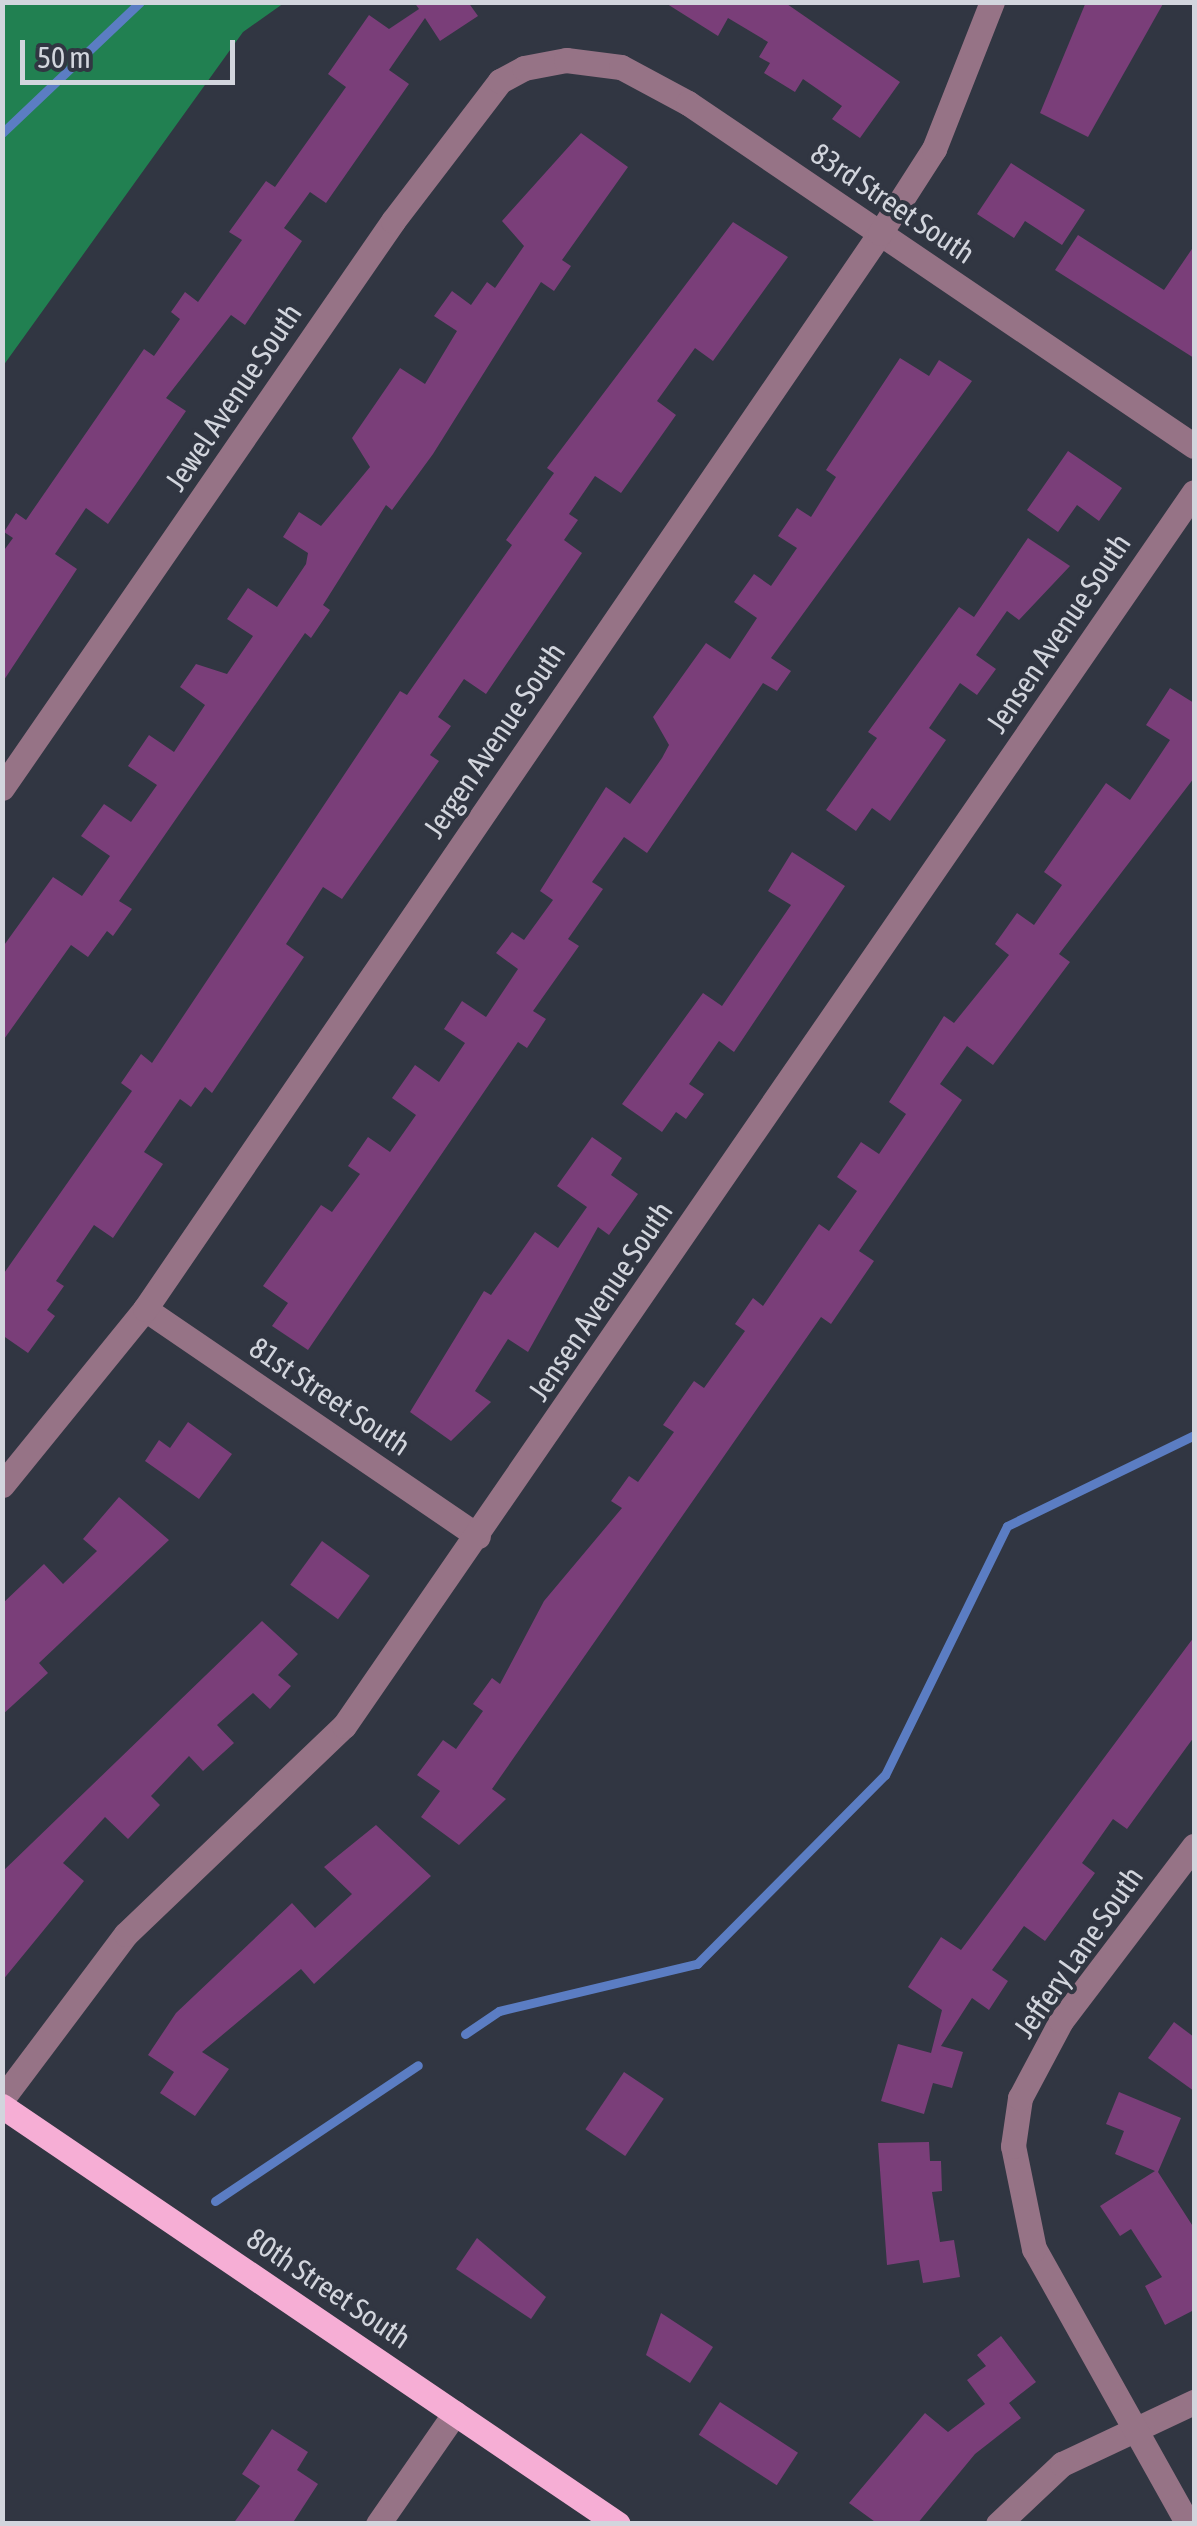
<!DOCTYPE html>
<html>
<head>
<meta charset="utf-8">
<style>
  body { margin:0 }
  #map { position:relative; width:1197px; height:2526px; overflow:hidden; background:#313642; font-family:"Asap Condensed",sans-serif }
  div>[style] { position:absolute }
  .forest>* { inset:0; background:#218051 }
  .stream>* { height:9px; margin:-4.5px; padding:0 4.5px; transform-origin:4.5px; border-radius:4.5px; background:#5b7dc3 }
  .building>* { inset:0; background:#7a3e79; transform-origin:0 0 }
  .minor>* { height:25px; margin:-12.5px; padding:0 12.5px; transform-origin:12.5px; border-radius:12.5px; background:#967386 }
  .major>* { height:25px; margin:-12.5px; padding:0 12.5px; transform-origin:12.5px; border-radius:12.5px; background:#f6aed5 }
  span { translate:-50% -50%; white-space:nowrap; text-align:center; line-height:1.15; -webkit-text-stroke:8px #313642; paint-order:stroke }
  .street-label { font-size:30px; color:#d2d5dd }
  .frame { position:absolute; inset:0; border:5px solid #d2d5dd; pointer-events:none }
  .scale { position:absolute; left:20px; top:40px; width:215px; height:45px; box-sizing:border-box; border:5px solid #d2d5dd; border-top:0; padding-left:12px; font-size:30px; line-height:35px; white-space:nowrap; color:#d2d5dd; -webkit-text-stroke:8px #313642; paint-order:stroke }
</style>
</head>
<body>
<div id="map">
  <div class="forest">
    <div style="clip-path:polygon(3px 2px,284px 3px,243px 32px,3px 366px)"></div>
  </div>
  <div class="stream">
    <div style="left:2px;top:133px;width:190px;rotate:-43.5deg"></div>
    <div style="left:465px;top:2034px;width:41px;rotate:-34.1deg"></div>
    <div style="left:499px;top:2011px;width:204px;rotate:-13.4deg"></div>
    <div style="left:697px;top:1964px;width:267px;rotate:-45.2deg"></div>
    <div style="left:885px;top:1775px;width:277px;rotate:-63.9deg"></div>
    <div style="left:1007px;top:1526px;width:208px;rotate:-25.9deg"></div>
    <div style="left:215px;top:2201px;width:244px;rotate:-33.8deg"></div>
  </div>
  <div class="building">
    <div style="clip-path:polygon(414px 2px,468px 2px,478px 16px,440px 41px,425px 18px,389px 70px,409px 84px,326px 203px,310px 192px,284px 228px,302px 241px,245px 325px,231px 315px,166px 398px,186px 411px,136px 484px,108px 524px,86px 508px,55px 554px,77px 569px,2px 683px,2px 553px,13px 538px,4px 532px,16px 513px,26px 520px,144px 349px,154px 356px,180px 319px,171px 312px,185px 292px,198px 302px,242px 240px,229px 232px,266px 181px,275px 187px,346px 87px,328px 74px,369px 15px,389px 29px,419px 9px)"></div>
    <div style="clip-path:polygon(664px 2px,784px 2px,900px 82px,860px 138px,832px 119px,842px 106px,803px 79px,795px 92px,764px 73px,770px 63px,759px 57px,768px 42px,728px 18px,718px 36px)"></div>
    <div style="clip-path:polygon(1086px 2px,1164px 2px,1088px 137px,1040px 113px)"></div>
    <div style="clip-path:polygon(581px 133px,628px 167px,562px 260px,571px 266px,554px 291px,541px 282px,433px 454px,392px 510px,386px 505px,323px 605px,330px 610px,311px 638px,305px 633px,119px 901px,132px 909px,113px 936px,107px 931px,88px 957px,71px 945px,2px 1042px,2px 948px,53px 877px,82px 896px,110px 856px,81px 836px,104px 804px,131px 822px,157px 785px,128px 766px,149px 735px,174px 752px,205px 705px,180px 687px,196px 664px,227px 674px,253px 636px,227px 619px,248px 588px,277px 607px,306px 564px,308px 553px,283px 537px,299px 512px,321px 526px,370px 467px,352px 438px,400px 368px,425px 384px,457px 331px,434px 316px,452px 291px,471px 305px,487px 282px,495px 288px,524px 246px,502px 221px)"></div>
    <div style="clip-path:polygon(1011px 163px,1085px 210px,1062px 245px,1025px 221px,1014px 238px,977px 214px)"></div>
    <div style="clip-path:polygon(733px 222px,788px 257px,713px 361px,695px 348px,657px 401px,676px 415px,621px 493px,595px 476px,569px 514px,578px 520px,564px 540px,582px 553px,486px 694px,464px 679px,438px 717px,451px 726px,430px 755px,439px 761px,342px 899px,323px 887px,286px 944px,304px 957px,212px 1093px,205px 1087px,191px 1107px,180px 1099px,144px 1152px,163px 1164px,113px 1238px,94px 1225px,56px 1281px,64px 1286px,47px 1310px,55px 1316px,28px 1353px,2px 1335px,2px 1276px,132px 1091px,121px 1083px,141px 1054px,152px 1063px,400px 691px,407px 695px,512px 545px,506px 540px,554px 473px,547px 468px)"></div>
    <div style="clip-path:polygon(1078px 235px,1164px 290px,1194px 246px,1194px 358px,1055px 270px)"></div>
    <div style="clip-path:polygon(900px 358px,929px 376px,939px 360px,972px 381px,771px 658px,791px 671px,777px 691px,763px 683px,647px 853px,624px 837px,592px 882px,603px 889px,568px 939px,579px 946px,533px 1011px,546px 1019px,527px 1048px,518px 1042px,308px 1350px,272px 1326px,288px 1303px,263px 1286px,321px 1205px,332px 1212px,360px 1174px,348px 1166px,368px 1137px,390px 1152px,416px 1115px,392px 1098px,415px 1065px,439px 1082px,465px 1043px,444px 1029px,462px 1001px,486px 1017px,518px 969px,496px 953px,512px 932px,524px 940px,553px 900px,540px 891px,606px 787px,630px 804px,662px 758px,669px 745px,653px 717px,706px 643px,730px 659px,757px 618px,734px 602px,754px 574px,771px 586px,797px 548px,778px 536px,797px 508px,811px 517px,836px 477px,826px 470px)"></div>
    <div style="clip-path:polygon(1068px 451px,1122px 488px,1099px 521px,1077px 505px,1058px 532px,1027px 510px)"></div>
    <div style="clip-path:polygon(1028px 538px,1070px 566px,1019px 620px,1007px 611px,976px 655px,996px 669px,977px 695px,960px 683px,929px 728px,946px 740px,890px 821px,872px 808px,856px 831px,826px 810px,877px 738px,868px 732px,959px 607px,974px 617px)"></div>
    <div style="clip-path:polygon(1170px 688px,1194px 703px,1194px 778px,1059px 954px,1070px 962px,993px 1065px,967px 1046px,940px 1084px,962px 1100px,859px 1251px,874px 1261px,831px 1324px,821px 1317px,492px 1789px,506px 1799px,459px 1845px,421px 1817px,440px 1791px,417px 1775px,443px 1740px,456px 1749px,483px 1711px,473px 1704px,492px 1678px,500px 1684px,544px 1601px,622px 1508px,611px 1501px,629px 1476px,638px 1482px,674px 1432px,663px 1425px,694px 1381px,704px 1388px,745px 1331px,735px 1324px,753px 1298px,763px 1306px,819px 1224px,829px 1231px,857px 1191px,837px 1177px,861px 1142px,879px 1154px,906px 1114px,889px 1102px,944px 1016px,954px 1023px,1009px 955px,995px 944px,1017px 913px,1034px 925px,1062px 885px,1044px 872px,1106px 783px,1130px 800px,1170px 740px,1146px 725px)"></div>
    <div style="clip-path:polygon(792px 852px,845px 886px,734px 1052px,719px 1041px,689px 1084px,704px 1094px,686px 1119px,676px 1112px,662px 1132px,622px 1104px,703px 993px,722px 1006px,791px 905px,768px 891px)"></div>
    <div style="clip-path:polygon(592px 1137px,622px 1158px,611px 1175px,638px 1194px,609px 1235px,598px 1227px,528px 1352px,508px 1339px,475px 1391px,491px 1402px,451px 1441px,410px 1412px,484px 1291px,491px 1295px,535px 1232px,558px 1248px,587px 1207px,557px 1186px)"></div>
    <div style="clip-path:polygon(188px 1422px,232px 1454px,199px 1499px,145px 1461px,159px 1440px,170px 1448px)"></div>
    <div style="clip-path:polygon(119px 1497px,169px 1540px,39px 1663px,48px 1673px,2px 1715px,2px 1604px,44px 1564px,63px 1584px,97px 1551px,83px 1539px)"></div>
    <div style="left:322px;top:1541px;width:59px;height:54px;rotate:36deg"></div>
    <div style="clip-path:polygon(262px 1621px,298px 1654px,278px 1675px,291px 1686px,270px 1709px,253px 1693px,217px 1725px,234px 1743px,203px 1771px,189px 1756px,151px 1796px,160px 1805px,128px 1839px,105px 1817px,63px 1863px,84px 1881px,2px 1981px,2px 1872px)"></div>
    <div style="clip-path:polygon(1194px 1637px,1194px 1737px,1127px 1829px,1113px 1819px,1082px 1863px,1095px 1873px,1045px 1941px,1024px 1926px,992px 1970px,1008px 1981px,989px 2010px,972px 1998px,941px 2046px,963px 2052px,952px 2088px,933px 2083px,924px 2114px,881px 2101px,898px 2044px,931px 2053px,942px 2010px,908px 1987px,941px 1937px,961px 1950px)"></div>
    <div style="clip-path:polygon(376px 1825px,431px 1876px,314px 1984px,301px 1969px,202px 2052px,229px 2069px,195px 2116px,160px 2093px,174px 2072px,148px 2055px,176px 2013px,292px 1903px,315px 1928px,352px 1894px,324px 1867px)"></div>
    <div style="clip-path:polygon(1174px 2022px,1194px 2037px,1194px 2091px,1148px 2058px)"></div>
    <div style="left:624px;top:2072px;width:48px;height:69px;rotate:34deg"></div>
    <div style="clip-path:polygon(1119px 2092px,1181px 2118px,1158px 2172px,1194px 2228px,1194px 2310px,1165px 2325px,1145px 2286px,1162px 2277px,1131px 2229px,1120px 2236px,1100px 2206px,1155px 2171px,1115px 2154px,1124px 2131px,1106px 2124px)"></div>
    <div style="clip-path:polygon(929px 2142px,930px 2161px,941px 2161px,942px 2191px,932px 2192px,940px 2242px,954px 2240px,960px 2277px,923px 2283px,919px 2260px,887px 2265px,878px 2143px)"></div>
    <div style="clip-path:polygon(477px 2238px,546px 2297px,531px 2319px,456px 2269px)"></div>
    <div style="clip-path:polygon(661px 2313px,713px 2347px,690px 2383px,646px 2355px)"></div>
    <div style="clip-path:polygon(1001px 2336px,1036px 2382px,1009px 2403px,1021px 2418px,975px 2454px,917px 2524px,878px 2524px,849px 2503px,925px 2413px,948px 2432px,985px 2404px,967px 2380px,986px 2366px,977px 2355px)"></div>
    <div style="left:720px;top:2402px;width:93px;height:39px;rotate:33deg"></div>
    <div style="clip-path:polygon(272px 2429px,308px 2452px,297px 2470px,318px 2484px,292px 2524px,233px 2524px,260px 2486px,242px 2474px)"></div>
  </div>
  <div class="minor">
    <div style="left:2px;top:788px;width:689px;rotate:-55.41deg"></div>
    <div style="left:393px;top:221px;width:176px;rotate:-52.6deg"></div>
    <div style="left:500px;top:81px;width:27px;rotate:-28deg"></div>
    <div style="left:524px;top:68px;width:43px;rotate:-10.8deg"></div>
    <div style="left:566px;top:60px;width:55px;rotate:7.3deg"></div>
    <div style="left:621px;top:67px;width:76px;rotate:28.2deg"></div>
    <div style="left:688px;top:103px;width:611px;rotate:34.13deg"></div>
    <div style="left:145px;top:1309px;width:403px;rotate:34.3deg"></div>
    <div style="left:2px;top:1485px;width:227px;rotate:-50.9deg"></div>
    <div style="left:145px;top:1309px;width:1303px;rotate:-55.66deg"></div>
    <div style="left:880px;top:233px;width:100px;rotate:-57.3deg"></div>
    <div style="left:934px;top:149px;width:158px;rotate:-68.5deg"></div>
    <div style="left:2px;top:2099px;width:206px;rotate:-53.1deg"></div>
    <div style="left:126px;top:1934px;width:301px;rotate:-43.7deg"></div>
    <div style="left:344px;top:1726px;width:1498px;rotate:-55.44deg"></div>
    <div style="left:378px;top:2524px;width:135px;rotate:-55.3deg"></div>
    <div style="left:998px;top:2524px;width:88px;rotate:-43.2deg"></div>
    <div style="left:1062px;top:2464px;width:146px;rotate:-25.2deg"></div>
    <div style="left:1188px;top:2524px;width:315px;rotate:-119.2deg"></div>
    <div style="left:1034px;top:2249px;width:105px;rotate:-101.5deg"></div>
    <div style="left:1013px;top:2146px;width:49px;rotate:-81.7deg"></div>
    <div style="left:1020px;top:2098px;width:87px;rotate:-62deg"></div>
    <div style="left:1061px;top:2021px;width:220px;rotate:-52.8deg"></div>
  </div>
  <div class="major">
    <div style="left:2px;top:2106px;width:744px;rotate:34.16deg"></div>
  </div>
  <div class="street-label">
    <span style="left:893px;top:203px;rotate:34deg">83rd Street South</span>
    <span style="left:233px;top:397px;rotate:-56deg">Jewel Avenue South</span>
    <span style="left:1058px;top:633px;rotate:-56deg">Jensen Avenue South</span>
    <span style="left:494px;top:740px;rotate:-56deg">Jergen Avenue South</span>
    <span style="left:600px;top:1301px;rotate:-56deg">Jensen Avenue South</span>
    <span style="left:330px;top:1396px;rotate:34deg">81st Street South</span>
    <span style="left:1078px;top:1952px;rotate:-55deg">Jeffery Lane South</span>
    <span style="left:329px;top:2288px;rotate:34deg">80th Street South</span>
  </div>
  <div class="frame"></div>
  <div class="scale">50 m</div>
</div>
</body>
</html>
